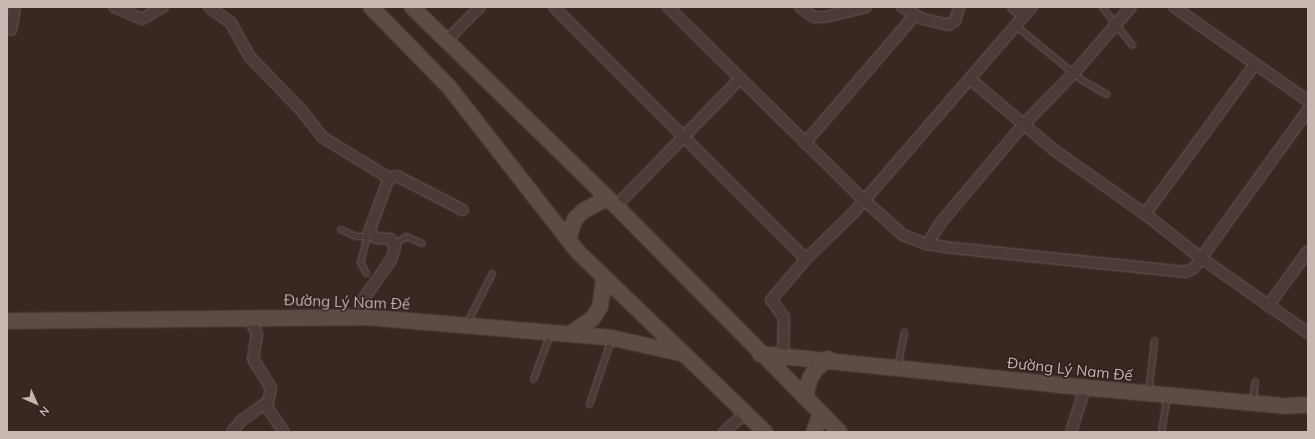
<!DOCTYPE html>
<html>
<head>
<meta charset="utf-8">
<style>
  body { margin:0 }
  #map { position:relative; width:1315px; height:439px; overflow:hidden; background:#392822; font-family:Mulish,sans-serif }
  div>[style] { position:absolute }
  .roads { filter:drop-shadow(0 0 1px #675954) drop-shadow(0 0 1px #675954) }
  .lane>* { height:5px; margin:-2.5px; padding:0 2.5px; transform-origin:2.5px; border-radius:2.5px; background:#4a3b36 }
  .street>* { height:10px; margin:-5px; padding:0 5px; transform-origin:5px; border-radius:5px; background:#4a3b36 }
  .secondary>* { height:14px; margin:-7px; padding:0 7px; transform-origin:7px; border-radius:7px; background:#5c4c44 }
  span { translate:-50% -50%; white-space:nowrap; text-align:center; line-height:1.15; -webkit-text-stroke:3px #2e201b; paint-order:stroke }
  .street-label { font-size:15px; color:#c6b7b1 }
  .frame { position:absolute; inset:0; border:8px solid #c6b7b1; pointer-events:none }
  .north { position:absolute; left:16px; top:383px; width:40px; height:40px; -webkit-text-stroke:3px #2e201b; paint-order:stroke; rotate:135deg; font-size:11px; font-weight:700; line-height:16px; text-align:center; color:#c6b7b1 }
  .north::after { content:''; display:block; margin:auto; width:14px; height:18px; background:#c6b7b1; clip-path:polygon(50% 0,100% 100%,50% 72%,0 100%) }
</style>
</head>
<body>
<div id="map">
  <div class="roads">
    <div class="lane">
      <div style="left:1102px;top:7px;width:48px;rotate:51.7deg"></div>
      <div style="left:1016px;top:26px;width:85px;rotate:39.3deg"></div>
      <div style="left:1082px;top:80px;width:28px;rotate:30deg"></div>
      <div style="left:340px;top:229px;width:17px;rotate:24deg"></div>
      <div style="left:356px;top:236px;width:13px"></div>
      <div style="left:395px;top:243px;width:13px;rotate:-32deg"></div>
      <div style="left:406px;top:236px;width:17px;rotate:24deg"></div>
      <div style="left:366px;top:273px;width:13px;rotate:-119deg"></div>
      <div style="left:360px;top:262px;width:27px;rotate:-75deg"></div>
      <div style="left:466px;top:324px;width:57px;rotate:-63deg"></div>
      <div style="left:897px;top:368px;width:37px;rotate:-79deg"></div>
      <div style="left:533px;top:379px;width:49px;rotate:-69.7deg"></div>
      <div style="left:1148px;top:393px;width:53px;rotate:-83.5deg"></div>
      <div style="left:1252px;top:402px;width:21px;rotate:-82deg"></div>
      <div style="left:589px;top:404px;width:69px;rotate:-71.3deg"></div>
      <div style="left:1161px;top:432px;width:37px;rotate:-81deg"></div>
    </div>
    <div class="street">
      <div style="left:114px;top:7px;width:30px;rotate:23deg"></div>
      <div style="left:142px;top:19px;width:24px;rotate:-30deg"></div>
      <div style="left:209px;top:7px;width:27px;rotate:36deg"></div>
      <div style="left:231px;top:23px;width:39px;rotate:61deg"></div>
      <div style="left:250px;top:57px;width:75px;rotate:46.1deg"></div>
      <div style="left:302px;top:111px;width:33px;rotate:52deg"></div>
      <div style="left:322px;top:137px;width:79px;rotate:31.5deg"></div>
      <div style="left:389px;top:178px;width:8px;rotate:-14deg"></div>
      <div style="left:397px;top:176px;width:74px;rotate:27.3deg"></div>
      <div style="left:554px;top:7px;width:356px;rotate:45deg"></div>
      <div style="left:668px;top:7px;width:275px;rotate:44.6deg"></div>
      <div style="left:864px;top:200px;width:52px;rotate:41.9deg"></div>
      <div style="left:903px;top:235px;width:26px;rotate:21deg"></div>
      <div style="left:927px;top:244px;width:26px;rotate:9deg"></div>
      <div style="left:953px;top:248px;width:234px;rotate:5.9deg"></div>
      <div style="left:1186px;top:272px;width:9px;rotate:-27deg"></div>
      <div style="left:1194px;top:268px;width:12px;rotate:-55deg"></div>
      <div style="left:1201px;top:258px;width:183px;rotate:-54.1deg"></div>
      <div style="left:800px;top:7px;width:17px;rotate:36deg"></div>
      <div style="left:814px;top:17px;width:11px"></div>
      <div style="left:825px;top:17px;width:42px;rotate:-13.7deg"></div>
      <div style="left:902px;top:7px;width:24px;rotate:30deg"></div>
      <div style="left:923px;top:19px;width:26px;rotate:13deg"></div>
      <div style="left:948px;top:25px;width:8px;rotate:-30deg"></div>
      <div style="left:955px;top:21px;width:15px;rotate:-74deg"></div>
      <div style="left:1013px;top:7px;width:14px;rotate:39deg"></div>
      <div style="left:1174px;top:7px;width:164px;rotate:35deg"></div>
      <div style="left:11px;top:30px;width:23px;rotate:-80deg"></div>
      <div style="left:446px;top:41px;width:48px;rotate:-45deg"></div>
      <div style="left:970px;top:79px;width:110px;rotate:40.2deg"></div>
      <div style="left:1054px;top:150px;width:111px;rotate:35.1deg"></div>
      <div style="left:1145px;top:214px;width:71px;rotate:38.2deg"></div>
      <div style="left:1201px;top:258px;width:131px;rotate:35deg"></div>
      <div style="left:805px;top:143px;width:169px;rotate:-49.3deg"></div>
      <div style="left:616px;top:206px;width:177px;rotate:-45.7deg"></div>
      <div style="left:1145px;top:214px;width:186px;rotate:-53.7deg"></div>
      <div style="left:927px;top:244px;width:27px;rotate:-57deg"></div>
      <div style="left:942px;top:221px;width:126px;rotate:-49.8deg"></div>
      <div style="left:1023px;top:125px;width:73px;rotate:-45.6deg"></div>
      <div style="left:1074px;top:73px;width:87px;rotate:-49.2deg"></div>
      <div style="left:1268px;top:306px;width:68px;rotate:-54deg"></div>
      <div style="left:359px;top:317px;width:16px;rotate:-79deg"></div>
      <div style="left:362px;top:301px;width:50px;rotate:-54.7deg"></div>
      <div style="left:391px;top:260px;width:14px;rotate:-73deg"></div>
      <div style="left:395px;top:247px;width:9px;rotate:-117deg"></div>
      <div style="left:391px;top:239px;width:15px;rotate:-176deg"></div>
      <div style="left:376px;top:238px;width:9px;rotate:-139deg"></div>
      <div style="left:369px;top:232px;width:58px;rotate:-69.7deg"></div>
      <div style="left:249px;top:318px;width:18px;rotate:63deg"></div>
      <div style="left:257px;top:334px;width:25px;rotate:99deg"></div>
      <div style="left:253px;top:359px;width:34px;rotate:58deg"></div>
      <div style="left:271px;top:388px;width:19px;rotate:102deg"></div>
      <div style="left:267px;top:407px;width:30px;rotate:56deg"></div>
      <div style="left:783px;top:357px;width:40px;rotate:-88.6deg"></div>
      <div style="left:784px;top:317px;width:21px;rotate:-127deg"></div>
      <div style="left:771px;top:300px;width:54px;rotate:-49.5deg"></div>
      <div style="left:806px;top:259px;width:69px;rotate:-44.4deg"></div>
      <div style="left:855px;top:211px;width:270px;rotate:-49.1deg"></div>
      <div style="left:232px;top:432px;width:14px;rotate:-51deg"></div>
      <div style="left:241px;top:421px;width:31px;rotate:-36deg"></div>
      <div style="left:724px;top:432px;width:28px;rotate:-42deg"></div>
      <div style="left:1071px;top:432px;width:46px;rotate:-72.3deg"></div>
    </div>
    <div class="secondary">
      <div style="left:371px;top:7px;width:112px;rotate:45.7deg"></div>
      <div style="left:449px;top:87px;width:209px;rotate:52deg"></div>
      <div style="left:578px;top:252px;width:260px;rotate:43.9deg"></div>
      <div style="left:412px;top:7px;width:285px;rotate:44.3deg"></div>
      <div style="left:616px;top:206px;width:318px;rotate:45.3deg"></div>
      <div style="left:568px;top:240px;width:22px;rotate:-72deg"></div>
      <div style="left:575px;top:219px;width:11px;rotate:-45deg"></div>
      <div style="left:583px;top:211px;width:27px;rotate:-28deg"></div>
      <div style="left:7px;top:321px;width:357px;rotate:-0.6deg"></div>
      <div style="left:364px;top:317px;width:249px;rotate:4.8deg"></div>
      <div style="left:612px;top:338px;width:74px;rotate:12.5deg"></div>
      <div style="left:570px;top:334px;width:28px;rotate:-35deg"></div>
      <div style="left:593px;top:318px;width:13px;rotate:-58deg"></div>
      <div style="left:600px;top:307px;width:29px;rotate:-82deg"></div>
      <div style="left:760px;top:354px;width:300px;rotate:5.9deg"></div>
      <div style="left:1058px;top:385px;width:229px;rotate:5.3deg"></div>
      <div style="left:1286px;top:406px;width:22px;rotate:-3deg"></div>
      <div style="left:805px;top:398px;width:21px;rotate:-76deg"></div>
      <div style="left:810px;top:378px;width:11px;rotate:-56deg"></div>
      <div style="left:816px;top:369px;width:16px;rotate:-40deg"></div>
      <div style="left:814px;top:432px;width:20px;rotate:-70deg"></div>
    </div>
  </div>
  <div class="street-label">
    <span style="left:347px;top:302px;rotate:2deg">Đường Lý Nam Đế</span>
    <span style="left:1070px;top:369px;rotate:6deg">Đường Lý Nam Đế</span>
  </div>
  <div class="frame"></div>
  <div class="north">N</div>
</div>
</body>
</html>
